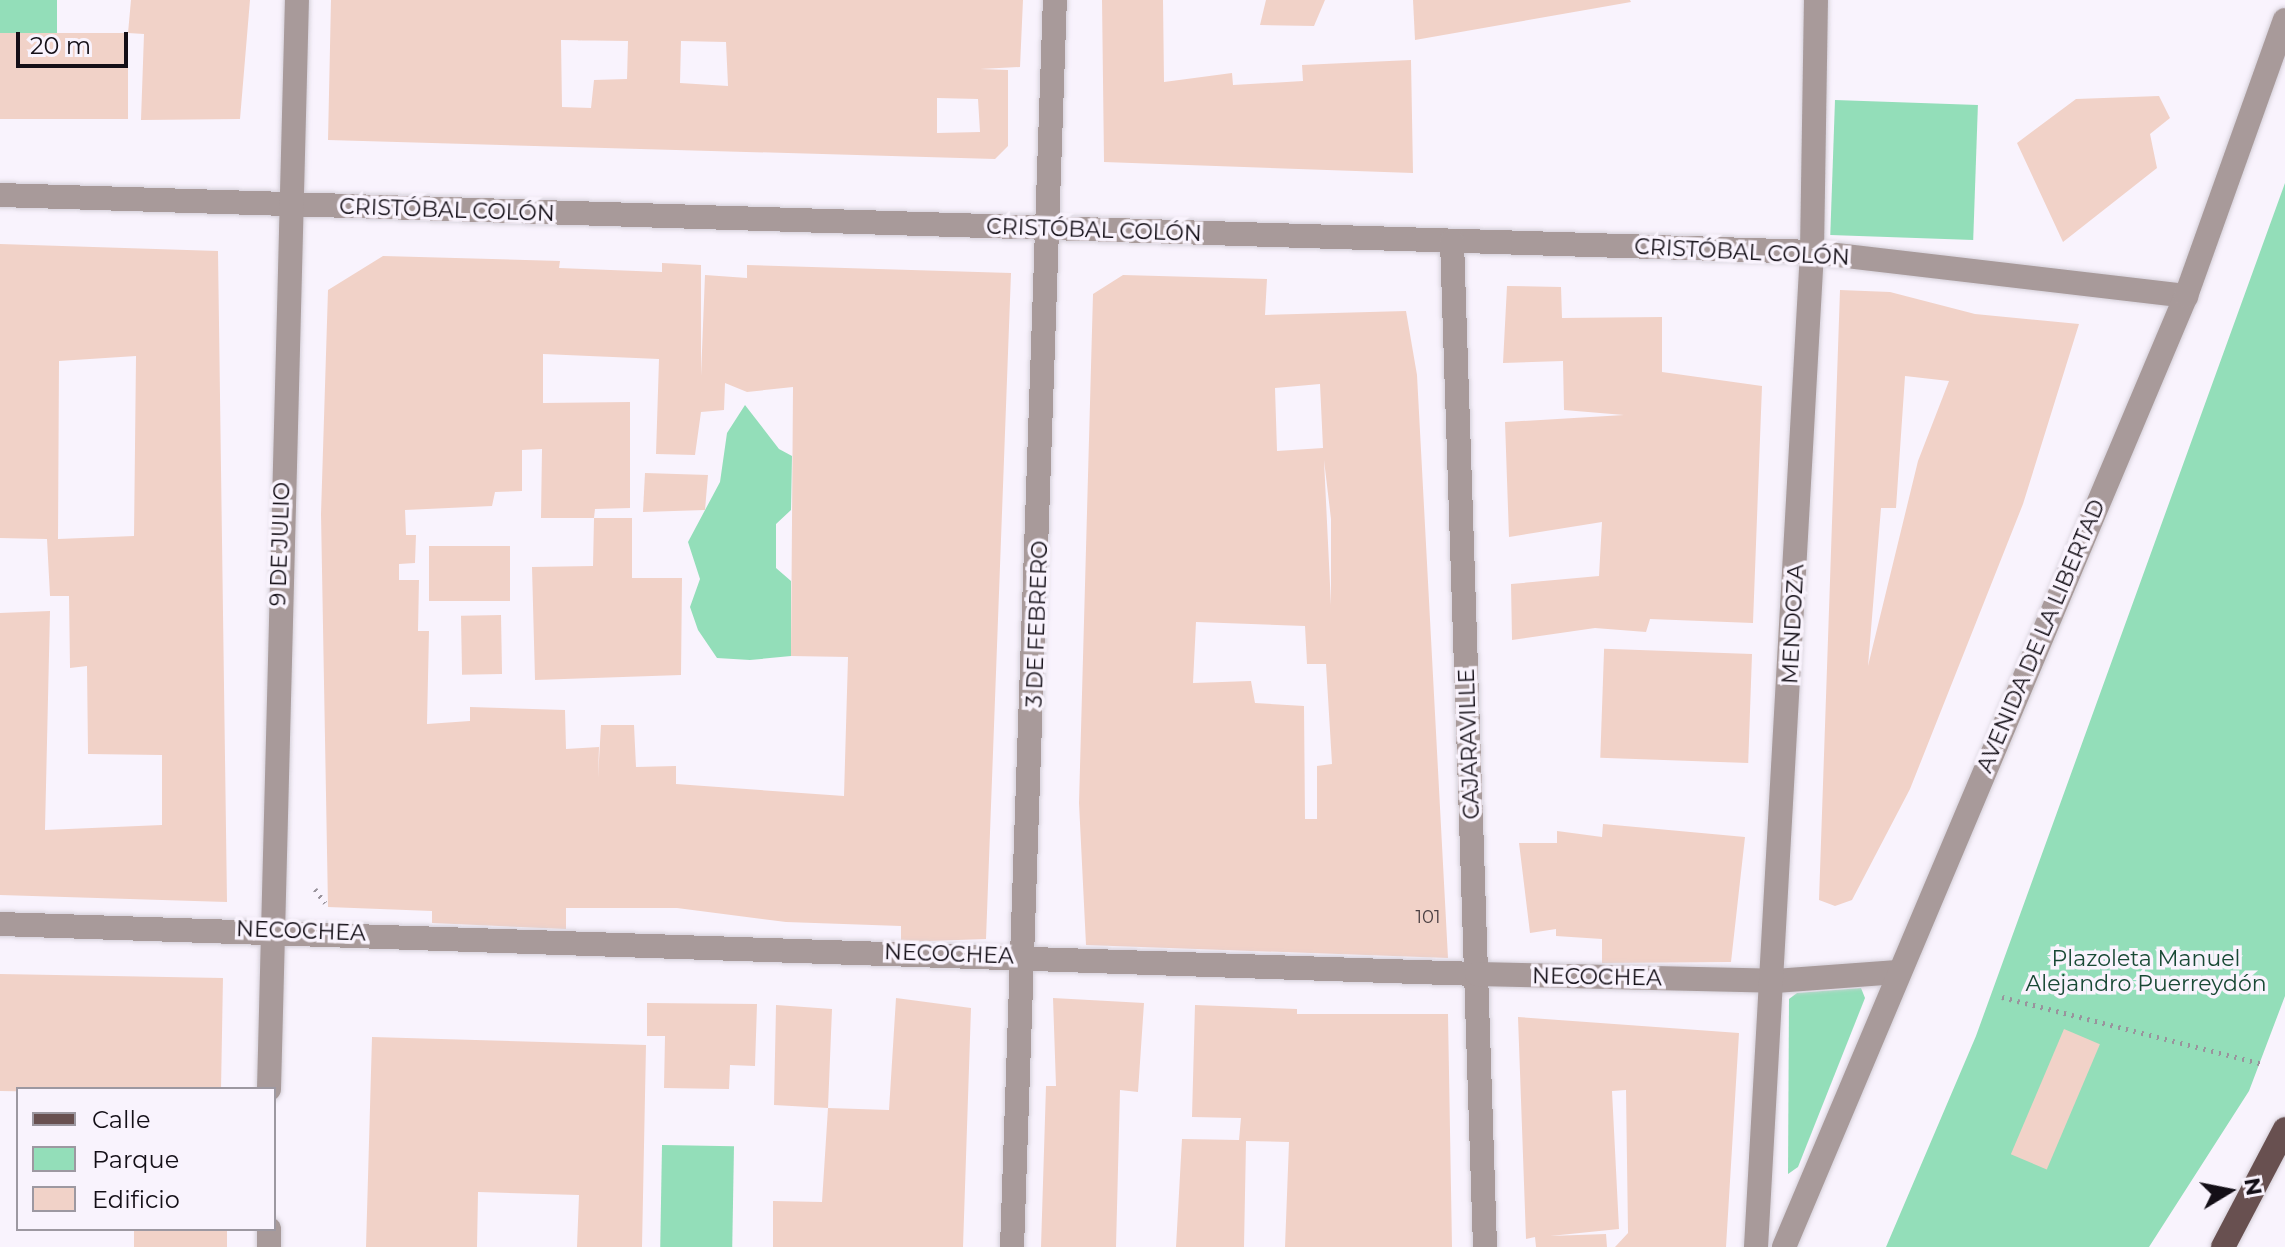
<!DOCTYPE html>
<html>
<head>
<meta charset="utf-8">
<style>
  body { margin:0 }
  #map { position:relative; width:2285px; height:1247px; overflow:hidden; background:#f9f3fd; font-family:Montserrat,sans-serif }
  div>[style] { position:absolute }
  .green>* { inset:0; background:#93deb9; transform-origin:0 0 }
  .building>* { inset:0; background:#f1d2c8; transform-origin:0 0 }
  .path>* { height:5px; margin-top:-2.5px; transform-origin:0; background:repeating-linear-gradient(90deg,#99939c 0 2px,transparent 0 8px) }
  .roads { filter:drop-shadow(0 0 2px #d4cfd8) drop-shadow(0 0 2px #d4cfd8) }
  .street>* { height:24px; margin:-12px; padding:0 12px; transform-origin:12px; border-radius:12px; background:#a89a9a }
  .primary>* { height:24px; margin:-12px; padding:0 12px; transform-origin:12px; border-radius:12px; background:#685050 }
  span { translate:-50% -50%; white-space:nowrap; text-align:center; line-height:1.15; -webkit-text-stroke:7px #f9f3fd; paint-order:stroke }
  .number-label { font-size:18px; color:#4b4043 }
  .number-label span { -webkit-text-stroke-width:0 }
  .street-label { font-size:22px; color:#140f17 }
  .park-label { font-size:22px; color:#194935 }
  .legend { position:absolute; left:16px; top:1087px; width:260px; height:144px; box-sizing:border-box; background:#f9f3fd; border:2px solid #9d98a1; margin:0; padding:10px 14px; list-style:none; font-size:24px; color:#140f17 }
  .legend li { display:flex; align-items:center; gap:16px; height:40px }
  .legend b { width:40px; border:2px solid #9d98a1 }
  .north { position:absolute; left:2189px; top:1151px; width:80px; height:80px; -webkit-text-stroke:6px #f9f3fd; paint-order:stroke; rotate:80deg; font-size:22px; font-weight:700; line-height:32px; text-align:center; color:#140f17 }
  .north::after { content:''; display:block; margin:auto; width:28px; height:36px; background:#140f17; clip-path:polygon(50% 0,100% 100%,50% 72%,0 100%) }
  .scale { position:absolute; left:16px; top:32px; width:112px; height:36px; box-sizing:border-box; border:4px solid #140f17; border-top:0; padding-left:10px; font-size:24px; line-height:28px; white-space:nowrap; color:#140f17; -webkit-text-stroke:6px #f9f3fd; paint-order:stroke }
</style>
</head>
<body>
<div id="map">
  <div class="green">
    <div style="left:0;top:0;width:57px;height:33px"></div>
    <div style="left:1835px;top:100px;width:143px;height:135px;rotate:2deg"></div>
    <div style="clip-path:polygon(2285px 183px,2285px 996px,2249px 1091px,2149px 1247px,1886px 1247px,1976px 1036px)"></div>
    <div style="clip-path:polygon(745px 405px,779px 449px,792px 456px,791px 510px,776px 524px,776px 568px,791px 581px,791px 656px,750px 660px,717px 658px,698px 630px,690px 607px,700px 579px,688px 542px,720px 482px,727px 433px)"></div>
    <div style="clip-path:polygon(1861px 988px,1865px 998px,1798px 1167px,1788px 1174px,1789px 999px,1797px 993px)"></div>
    <div style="left:662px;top:1145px;width:72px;height:102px;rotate:1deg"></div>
  </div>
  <div class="building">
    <div style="clip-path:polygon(131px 0,250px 0,240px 119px,141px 120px,144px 34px,128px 33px)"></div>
    <div style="clip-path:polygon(evenodd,331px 0,1023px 0,1020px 67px,980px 69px,1008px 70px,1008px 146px,995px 159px,328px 140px,331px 0,561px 40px,628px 41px,627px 79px,594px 80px,591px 108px,562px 107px,561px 40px,331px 0,681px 41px,726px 42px,728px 86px,680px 83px,681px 41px,331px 0,937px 98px,978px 99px,980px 132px,937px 133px,937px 98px)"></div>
    <div style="clip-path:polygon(1102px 0,1163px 0,1164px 82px,1232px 73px,1233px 85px,1303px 81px,1302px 65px,1411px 60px,1413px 173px,1104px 162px)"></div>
    <div style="clip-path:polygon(1266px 0,1325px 0,1314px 26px,1260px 25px)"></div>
    <div style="clip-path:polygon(1413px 0,1630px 0,1631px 2px,1415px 40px)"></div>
    <div style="left:0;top:33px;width:128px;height:86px"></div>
    <div style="clip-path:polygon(2159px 96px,2170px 118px,2150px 134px,2157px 168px,2063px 242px,2017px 143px,2076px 99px)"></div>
    <div style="clip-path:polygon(evenodd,0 244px,218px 251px,227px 902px,0 895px,0 613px,50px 611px,45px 830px,162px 825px,162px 755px,88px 754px,87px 666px,70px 668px,69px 596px,50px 596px,47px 539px,0 538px,0 244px,136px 356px,134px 536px,58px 539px,59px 361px,136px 356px)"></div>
    <div style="clip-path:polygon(evenodd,383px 256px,560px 261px,559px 268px,662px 272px,662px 263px,701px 265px,701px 376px,705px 275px,747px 278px,747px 265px,1011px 273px,986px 939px,901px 942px,901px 926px,786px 922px,677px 908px,566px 908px,566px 929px,432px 923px,432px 911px,328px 907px,321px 514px,328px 290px,383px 256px,543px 354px,659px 359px,656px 454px,695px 455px,701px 412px,724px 410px,725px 383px,747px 392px,793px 387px,791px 656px,848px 657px,844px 796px,676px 784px,676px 766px,636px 767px,634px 725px,601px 725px,598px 778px,599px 747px,566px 749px,565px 710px,470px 707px,470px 721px,427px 724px,429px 631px,418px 631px,419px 580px,399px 580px,399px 564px,415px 563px,416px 535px,406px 535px,405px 510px,492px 506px,495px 492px,522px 491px,522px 450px,542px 449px,541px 518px,594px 518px,595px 509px,630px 508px,630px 402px,543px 403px,543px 354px)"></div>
    <div style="clip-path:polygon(evenodd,1123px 275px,1267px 279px,1265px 315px,1406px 311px,1417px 375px,1448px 958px,1086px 945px,1079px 803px,1093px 294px,1123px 275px,1320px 384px,1323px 448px,1277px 451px,1275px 388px,1320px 384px,1123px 275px,1324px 460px,1331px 519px,1331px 605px,1324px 460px,1123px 275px,1196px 622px,1305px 626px,1307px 664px,1326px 664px,1332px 764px,1317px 766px,1317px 819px,1305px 819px,1304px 706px,1255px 703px,1251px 681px,1193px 683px,1196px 622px)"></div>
    <div style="clip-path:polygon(1507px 286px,1561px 287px,1562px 318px,1662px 317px,1662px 372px,1762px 386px,1753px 623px,1650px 619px,1646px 632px,1595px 628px,1512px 640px,1511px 584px,1599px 576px,1602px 522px,1509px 537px,1505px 422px,1624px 415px,1564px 410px,1563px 361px,1503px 363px)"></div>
    <div style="clip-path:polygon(evenodd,1840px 290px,1890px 292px,1975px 314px,2079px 324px,2023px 504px,1910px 789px,1852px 900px,1835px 906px,1819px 900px,1840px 290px,1905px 376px,1949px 381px,1918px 461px,1868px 666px,1881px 508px,1896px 508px,1905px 376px)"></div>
    <div style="clip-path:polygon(645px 473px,708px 475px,705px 510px,643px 512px)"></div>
    <div style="clip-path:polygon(594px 518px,632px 518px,632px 578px,682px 578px,681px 675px,535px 680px,532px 567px,593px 566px)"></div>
    <div style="left:510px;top:546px;width:55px;height:81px;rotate:90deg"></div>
    <div style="left:501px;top:615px;width:59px;height:40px;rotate:89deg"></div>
    <div style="left:1752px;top:654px;width:109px;height:148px;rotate:92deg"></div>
    <div style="clip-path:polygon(1603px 824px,1745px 837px,1731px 962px,1602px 963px,1602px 939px,1556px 936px,1556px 929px,1530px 933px,1519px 843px,1557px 843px,1557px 831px,1602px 837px)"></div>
    <div style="left:0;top:974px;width:223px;height:117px;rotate:1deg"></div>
    <div style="clip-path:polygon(896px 998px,971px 1008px,963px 1247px,773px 1247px,773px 1201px,822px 1202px,828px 1108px,774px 1105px,776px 1005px,832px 1009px,828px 1108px,889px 1110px)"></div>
    <div style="clip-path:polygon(1053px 998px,1144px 1003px,1138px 1092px,1120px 1090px,1116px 1247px,1041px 1247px,1046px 1086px,1056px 1086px)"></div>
    <div style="clip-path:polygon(647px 1003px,757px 1004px,755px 1066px,730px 1065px,729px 1089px,664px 1088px,665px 1036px,647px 1036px)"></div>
    <div style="clip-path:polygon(1195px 1005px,1297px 1009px,1297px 1014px,1448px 1014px,1452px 1247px,1285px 1247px,1289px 1142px,1246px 1141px,1244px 1247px,1176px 1247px,1182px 1139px,1239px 1140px,1241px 1118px,1192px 1117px)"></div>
    <div style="clip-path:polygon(1518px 1017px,1739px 1033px,1726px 1247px,1615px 1247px,1628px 1233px,1626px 1090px,1612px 1091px,1619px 1229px,1550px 1236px,1606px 1234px,1607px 1247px,1536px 1247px,1535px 1237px,1526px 1239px)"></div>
    <div style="left:2064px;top:1029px;width:39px;height:136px;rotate:23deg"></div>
    <div style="clip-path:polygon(372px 1037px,646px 1045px,642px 1247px,577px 1247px,579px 1195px,478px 1192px,477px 1247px,366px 1247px)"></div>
    <div style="left:134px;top:1229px;width:93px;height:18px"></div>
  </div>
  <div class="path">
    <div style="left:315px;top:889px;width:17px;rotate:54deg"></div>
    <div style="left:2002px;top:997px;width:269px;rotate:14.4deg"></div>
  </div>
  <div class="roads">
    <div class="street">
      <div style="left:0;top:195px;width:1813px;rotate:1.8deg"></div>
      <div style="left:1812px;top:252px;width:377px;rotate:6.7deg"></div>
      <div style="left:1452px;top:241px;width:1007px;rotate:88.12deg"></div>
      <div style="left:0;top:924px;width:1478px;rotate:1.94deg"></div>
      <div style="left:1477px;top:974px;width:298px;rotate:1.3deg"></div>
      <div style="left:1775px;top:981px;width:123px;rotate:-4.2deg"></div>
      <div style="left:269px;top:1089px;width:1089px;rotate:-88.53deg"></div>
      <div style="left:269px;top:1229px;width:18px;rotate:90deg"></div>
      <div style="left:1012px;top:1247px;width:1248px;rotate:-88.03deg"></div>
      <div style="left:1756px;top:1247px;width:997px;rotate:-86.78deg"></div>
      <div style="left:1812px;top:252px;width:252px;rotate:-89.1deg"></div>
      <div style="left:1784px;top:1247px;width:1032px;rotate:-67.09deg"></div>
      <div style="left:2186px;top:296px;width:293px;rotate:-70.3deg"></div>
    </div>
    <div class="primary">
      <div style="left:2223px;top:1247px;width:133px;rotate:-62.3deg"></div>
    </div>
  </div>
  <div class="number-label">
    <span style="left:1428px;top:917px">101</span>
  </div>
  <div class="street-label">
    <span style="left:447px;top:210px;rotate:2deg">CRISTÓBAL COLÓN</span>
    <span style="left:1094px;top:230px;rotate:2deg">CRISTÓBAL COLÓN</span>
    <span style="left:1742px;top:252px;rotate:3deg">CRISTÓBAL COLÓN</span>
    <span style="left:280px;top:544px;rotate:-88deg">9 DE JULIO</span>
    <span style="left:1037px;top:624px;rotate:-88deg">3 DE FEBRERO</span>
    <span style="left:1793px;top:624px;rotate:-87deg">MENDOZA</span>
    <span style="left:2041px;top:636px;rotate:-67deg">AVENIDA DE LA LIBERTAD</span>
    <span style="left:1469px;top:744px;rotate:-92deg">CAJARAVILLE</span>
    <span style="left:301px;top:931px;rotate:2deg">NECOCHEA</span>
    <span style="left:949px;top:954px;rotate:2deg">NECOCHEA</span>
    <span style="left:1597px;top:977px;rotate:1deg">NECOCHEA</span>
  </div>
  <div class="park-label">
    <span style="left:2146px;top:971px">Plazoleta Manuel<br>Alejandro Puerreydón</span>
  </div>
  <ul class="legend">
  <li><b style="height:10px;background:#685050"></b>Calle</li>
  <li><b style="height:22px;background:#93deb9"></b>Parque</li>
  <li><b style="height:22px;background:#f1d2c8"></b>Edificio</li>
  </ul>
  <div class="north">N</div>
  <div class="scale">20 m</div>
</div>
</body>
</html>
